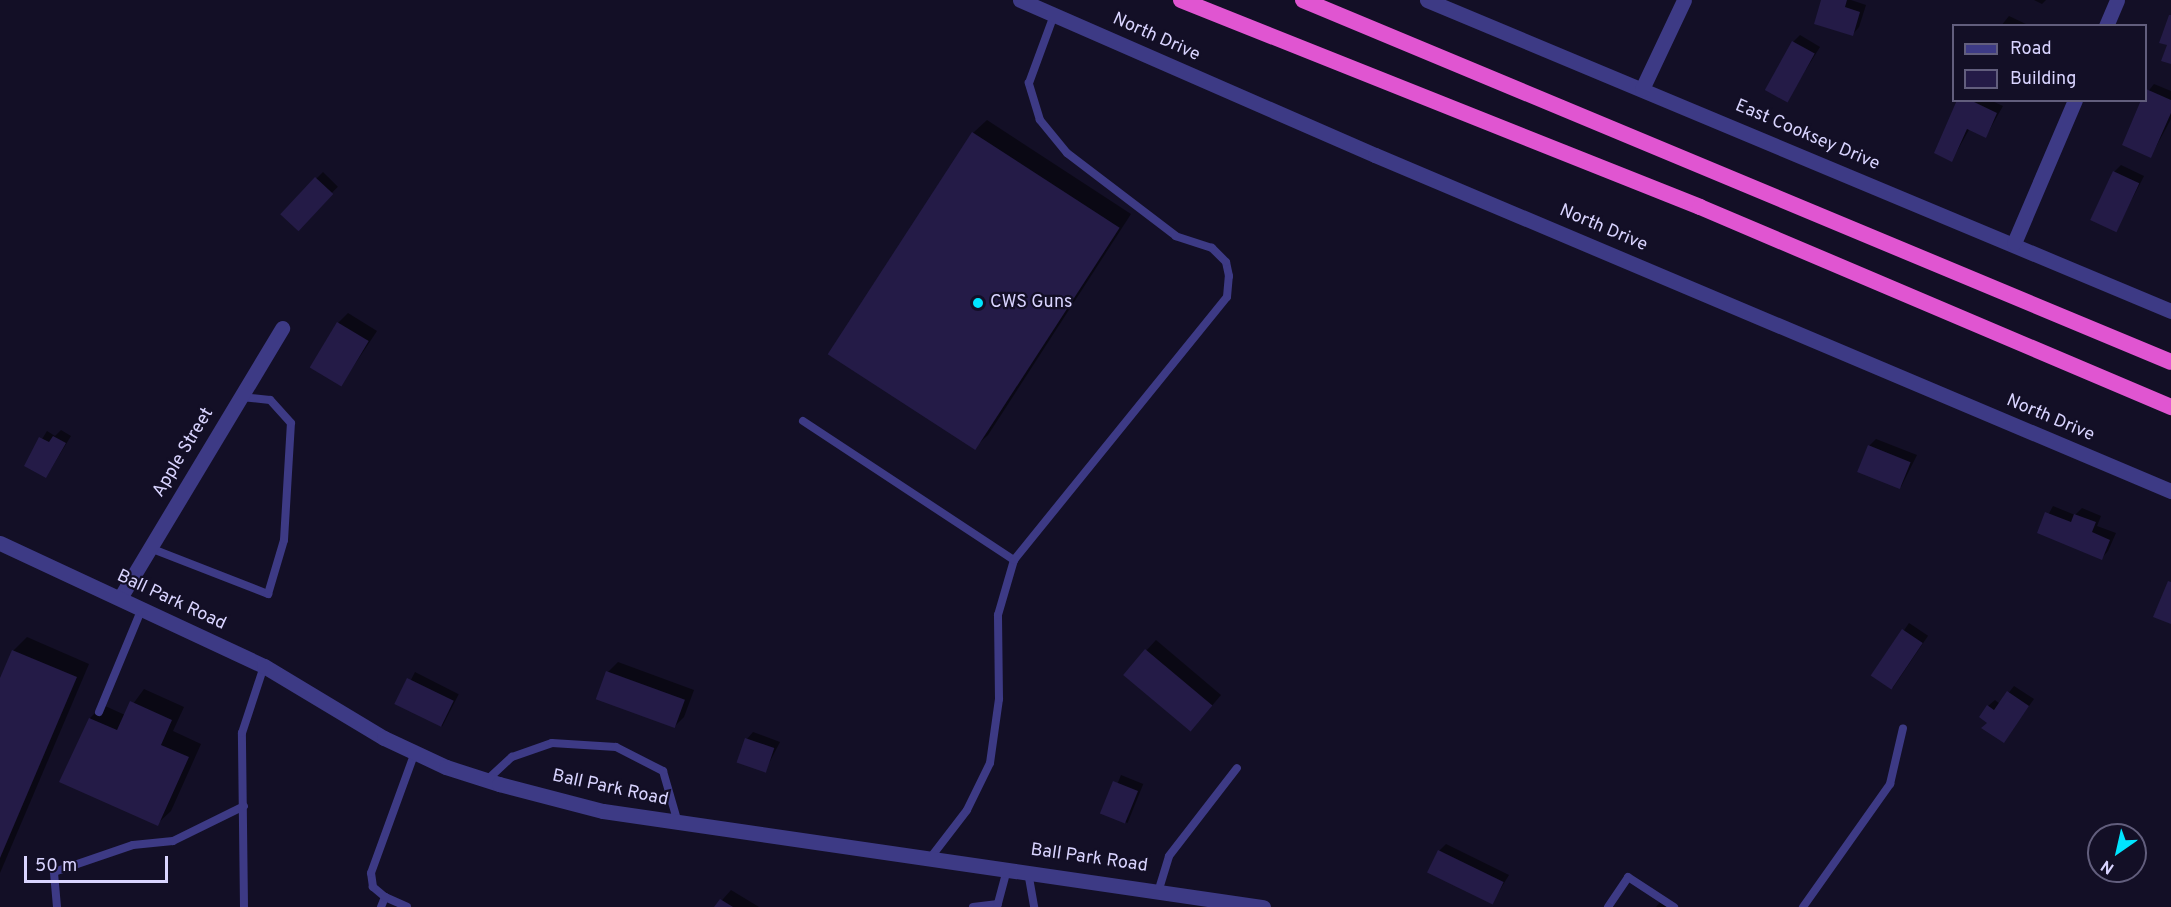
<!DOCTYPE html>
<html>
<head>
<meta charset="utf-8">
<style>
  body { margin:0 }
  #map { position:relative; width:2171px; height:907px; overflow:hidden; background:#130f26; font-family:Overpass,sans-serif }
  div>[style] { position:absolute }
  .shadow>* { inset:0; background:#0007; transform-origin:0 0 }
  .building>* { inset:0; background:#241b47; transform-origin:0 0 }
  .service>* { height:8px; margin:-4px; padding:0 4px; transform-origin:4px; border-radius:4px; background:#3d3a85 }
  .minor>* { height:15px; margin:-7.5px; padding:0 7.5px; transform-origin:7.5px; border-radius:7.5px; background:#3d3a85 }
  .tertiary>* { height:15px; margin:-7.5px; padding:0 7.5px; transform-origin:7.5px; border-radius:7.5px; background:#3d3a85 }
  .trunk>* { height:16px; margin:-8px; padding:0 8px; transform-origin:8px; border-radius:8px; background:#e055d1 }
  .dots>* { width:16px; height:16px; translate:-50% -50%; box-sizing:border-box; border:3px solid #130f26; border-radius:50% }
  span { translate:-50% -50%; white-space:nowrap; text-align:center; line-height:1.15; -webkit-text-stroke:4.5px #130f26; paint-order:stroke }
  .street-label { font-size:18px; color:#d9d4ff }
  .poi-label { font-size:18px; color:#d9d4ff }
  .left { translate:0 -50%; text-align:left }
  .legend { position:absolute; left:1952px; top:24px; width:195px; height:78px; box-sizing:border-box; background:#130f26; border:2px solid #625e7d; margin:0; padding:8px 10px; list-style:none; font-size:18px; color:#d9d4ff }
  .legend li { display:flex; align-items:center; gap:12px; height:30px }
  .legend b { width:30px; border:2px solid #625e7d }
  .north { position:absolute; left:2087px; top:823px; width:60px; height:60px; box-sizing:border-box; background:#130f26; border:2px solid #625e7d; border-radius:50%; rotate:214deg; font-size:16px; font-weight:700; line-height:24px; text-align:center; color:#d9d4ff }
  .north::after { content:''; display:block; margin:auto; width:21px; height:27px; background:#00e5ff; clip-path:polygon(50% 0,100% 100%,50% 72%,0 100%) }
  .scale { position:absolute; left:24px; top:856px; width:144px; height:27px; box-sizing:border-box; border:3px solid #d9d4ff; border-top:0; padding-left:8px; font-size:18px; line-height:21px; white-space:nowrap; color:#d9d4ff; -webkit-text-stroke:4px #130f26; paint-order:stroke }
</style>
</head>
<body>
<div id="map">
  <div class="shadow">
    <div style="clip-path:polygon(1822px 0,1851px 0,1866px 5px,1859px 27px,1853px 34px)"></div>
    <div style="clip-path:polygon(2034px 0,2046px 0,2042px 4px)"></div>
    <div style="clip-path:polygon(2009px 16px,2030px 26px,2001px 26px)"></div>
    <div style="clip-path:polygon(1800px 35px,1820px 47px,1787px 100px,1793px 42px)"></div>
    <div style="clip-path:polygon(2154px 84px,2171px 91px,2171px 119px,2151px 156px,2146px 94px)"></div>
    <div style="clip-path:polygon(1959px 100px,1990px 100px,2003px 106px,1986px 136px,1970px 128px,1952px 160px)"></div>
    <div style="clip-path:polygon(987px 120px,1131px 214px,988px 435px,974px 448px,973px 133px)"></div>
    <div style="clip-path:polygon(2121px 165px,2144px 176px,2116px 230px,2114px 172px)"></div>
    <div style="left:323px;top:172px;width:21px;height:58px;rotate:45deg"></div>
    <div style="clip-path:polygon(348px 313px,377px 331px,341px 385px,338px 323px)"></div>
    <div style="clip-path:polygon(61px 430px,71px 436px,46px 477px,26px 465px,47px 431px,55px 436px)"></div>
    <div style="clip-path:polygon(1876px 439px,1917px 455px,1901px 487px,1869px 446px)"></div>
    <div style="clip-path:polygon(2053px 506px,2075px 515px,2082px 508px,2101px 516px,2097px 526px,2116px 533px,2108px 551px,2102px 558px,2039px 532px)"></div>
    <div style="left:1909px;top:623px;width:23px;height:63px;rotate:34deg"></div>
    <div style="clip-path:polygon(27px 637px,89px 664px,0 873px,0 682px,13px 651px)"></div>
    <div style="clip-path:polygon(1156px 640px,1221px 695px,1200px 720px,1125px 674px)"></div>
    <div style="clip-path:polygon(618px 662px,694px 690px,684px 717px,674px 727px,608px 672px)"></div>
    <div style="left:415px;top:672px;width:49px;height:36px;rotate:27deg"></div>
    <div style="clip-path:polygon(2014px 686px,2034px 699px,2004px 741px,1988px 706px,1995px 700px,2000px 704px)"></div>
    <div style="clip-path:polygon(144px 689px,184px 707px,173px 731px,201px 744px,171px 811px,157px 824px,90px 718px,103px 705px,125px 715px)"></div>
    <div style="clip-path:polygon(753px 732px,780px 742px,765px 771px,747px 739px)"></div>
    <div style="left:1121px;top:775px;width:24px;height:42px;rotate:22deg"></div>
    <div style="clip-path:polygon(1446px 844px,1509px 875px,1492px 903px,1439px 851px)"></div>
    <div style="clip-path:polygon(731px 890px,759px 907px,716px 907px)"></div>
    <div style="clip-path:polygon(1662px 900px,1672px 907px,1656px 907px)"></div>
  </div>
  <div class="building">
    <div style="clip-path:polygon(1821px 0,1847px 0,1845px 7px,1860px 12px,1853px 36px,1814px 24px)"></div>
    <div style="clip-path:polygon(2169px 15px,2171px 15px,2171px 64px,2161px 61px,2167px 45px,2159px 43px)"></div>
    <div style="left:1792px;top:41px;width:26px;height:56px;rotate:29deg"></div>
    <div style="clip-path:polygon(2146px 89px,2171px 100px,2171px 113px,2151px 158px,2122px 145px,2141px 100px,2146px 100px)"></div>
    <div style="clip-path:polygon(1957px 100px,1970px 100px,1997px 113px,1986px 138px,1967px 129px,1952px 162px,1934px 153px)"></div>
    <div style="left:972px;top:132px;width:176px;height:265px;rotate:33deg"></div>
    <div style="left:2113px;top:171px;width:29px;height:54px;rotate:25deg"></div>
    <div style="left:315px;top:177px;width:25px;height:51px;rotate:43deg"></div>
    <div style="left:337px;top:322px;width:37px;height:53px;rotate:31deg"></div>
    <div style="clip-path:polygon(53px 436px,66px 443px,46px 478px,24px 466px,39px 437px,49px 442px)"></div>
    <div style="left:1868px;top:445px;width:46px;height:29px;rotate:22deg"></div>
    <div style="clip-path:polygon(2045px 512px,2071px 522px,2074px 514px,2096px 522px,2092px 532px,2110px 540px,2102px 560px,2037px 533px)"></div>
    <div style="clip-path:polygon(2168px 581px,2171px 582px,2171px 624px,2153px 617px)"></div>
    <div style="left:1902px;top:629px;width:25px;height:56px;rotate:34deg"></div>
    <div style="left:1145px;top:649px;width:88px;height:34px;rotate:40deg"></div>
    <div style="clip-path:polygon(12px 650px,77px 677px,0 858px,0 678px)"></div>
    <div style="left:606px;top:671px;width:84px;height:30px;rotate:20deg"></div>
    <div style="left:407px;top:678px;width:52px;height:29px;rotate:26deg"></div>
    <div style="clip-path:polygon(2007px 691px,2029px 706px,2004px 743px,1981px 728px,1987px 723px,1979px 717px,1987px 705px,1994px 710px)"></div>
    <div style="clip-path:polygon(130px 701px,172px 720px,161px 745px,189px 757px,158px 826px,59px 782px,89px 718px,117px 730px)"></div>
    <div style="left:745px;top:738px;width:31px;height:26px;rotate:19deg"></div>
    <div style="left:1113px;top:781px;width:27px;height:35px;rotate:22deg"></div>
    <div style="left:1438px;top:850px;width:73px;height:25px;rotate:26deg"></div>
    <div style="clip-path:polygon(720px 899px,733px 907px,714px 907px)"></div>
  </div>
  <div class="service">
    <div style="left:803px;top:421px;width:253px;rotate:33.4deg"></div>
    <div style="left:150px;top:548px;width:127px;rotate:21.3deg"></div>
    <div style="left:268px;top:594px;width:56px;rotate:-73.5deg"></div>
    <div style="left:284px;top:540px;width:117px;rotate:-86.6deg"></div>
    <div style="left:291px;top:423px;width:31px;rotate:-132deg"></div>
    <div style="left:270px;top:400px;width:29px;rotate:-174deg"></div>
    <div style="left:99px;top:712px;width:113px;rotate:-67.5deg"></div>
    <div style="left:487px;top:780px;width:34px;rotate:-43deg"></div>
    <div style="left:512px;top:757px;width:42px;rotate:-19.3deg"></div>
    <div style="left:552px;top:743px;width:64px;rotate:3.6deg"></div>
    <div style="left:616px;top:747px;width:53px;rotate:27.1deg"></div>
    <div style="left:663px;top:771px;width:54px;rotate:73.9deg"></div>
    <div style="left:931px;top:857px;width:59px;rotate:-52.5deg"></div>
    <div style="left:967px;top:810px;width:52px;rotate:-63.9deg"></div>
    <div style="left:990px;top:763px;width:65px;rotate:-82deg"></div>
    <div style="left:999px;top:699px;width:84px;rotate:-90.7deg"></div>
    <div style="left:998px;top:615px;width:57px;rotate:-73.8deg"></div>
    <div style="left:1014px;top:560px;width:338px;rotate:-51deg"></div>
    <div style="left:1227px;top:297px;width:21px;rotate:-85deg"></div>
    <div style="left:1229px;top:276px;width:14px;rotate:-102deg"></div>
    <div style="left:1226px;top:262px;width:20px;rotate:-135deg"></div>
    <div style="left:1212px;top:248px;width:38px;rotate:-162deg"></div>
    <div style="left:1176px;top:236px;width:137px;rotate:-142.7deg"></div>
    <div style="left:1067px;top:153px;width:43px;rotate:-129.3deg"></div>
    <div style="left:1040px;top:120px;width:39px;rotate:-107deg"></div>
    <div style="left:1029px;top:83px;width:72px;rotate:-69.8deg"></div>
    <div style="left:1028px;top:872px;width:36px;rotate:80deg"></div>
    <div style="left:1159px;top:889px;width:34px;rotate:-73deg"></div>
    <div style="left:1169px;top:856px;width:111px;rotate:-52.3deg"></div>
    <div style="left:385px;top:897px;width:24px;rotate:24deg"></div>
    <div style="left:57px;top:907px;width:35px;rotate:-95deg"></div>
    <div style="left:54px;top:872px;width:83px;rotate:-18.9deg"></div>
    <div style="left:133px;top:845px;width:40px;rotate:-5.7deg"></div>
    <div style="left:173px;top:841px;width:79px;rotate:-26.2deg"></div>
    <div style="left:244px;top:907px;width:174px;rotate:-90.7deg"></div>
    <div style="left:242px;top:733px;width:71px;rotate:-71.8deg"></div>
    <div style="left:381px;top:907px;width:11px;rotate:-68deg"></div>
    <div style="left:385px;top:897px;width:16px;rotate:-140deg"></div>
    <div style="left:373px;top:887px;width:14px;rotate:-98deg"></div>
    <div style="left:371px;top:873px;width:129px;rotate:-70deg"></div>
    <div style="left:973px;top:907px;width:25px;rotate:-7deg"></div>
    <div style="left:997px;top:907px;width:39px;rotate:-75deg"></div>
    <div style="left:1608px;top:907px;width:36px;rotate:-56deg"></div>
    <div style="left:1628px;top:877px;width:55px;rotate:33.1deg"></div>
    <div style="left:1803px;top:907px;width:151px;rotate:-54.7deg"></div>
    <div style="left:1890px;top:784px;width:57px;rotate:-76.9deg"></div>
  </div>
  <div class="minor">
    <div style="left:1020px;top:0;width:387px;rotate:23.6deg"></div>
    <div style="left:1375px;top:155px;width:864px;rotate:22.89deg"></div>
    <div style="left:1427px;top:0;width:806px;rotate:22.69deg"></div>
    <div style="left:2106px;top:26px;width:28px;rotate:-67deg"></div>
    <div style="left:1642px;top:89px;width:98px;rotate:-64.7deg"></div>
    <div style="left:2014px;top:243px;width:155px;rotate:-66.9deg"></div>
    <div style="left:120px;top:598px;width:315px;rotate:-59deg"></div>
  </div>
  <div class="tertiary">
    <div style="left:0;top:543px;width:291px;rotate:25deg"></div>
    <div style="left:264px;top:666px;width:140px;rotate:31deg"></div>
    <div style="left:384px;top:738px;width:68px;rotate:25.1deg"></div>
    <div style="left:446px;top:767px;width:56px;rotate:17.8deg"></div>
    <div style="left:499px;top:784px;width:107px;rotate:14.6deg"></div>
    <div style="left:603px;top:811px;width:667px;rotate:8.28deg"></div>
  </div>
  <div class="trunk">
    <div style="left:1181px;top:0;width:559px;rotate:21.74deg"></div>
    <div style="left:1700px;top:207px;width:512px;rotate:23.01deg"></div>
    <div style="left:1303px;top:0;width:940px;rotate:22.64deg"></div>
  </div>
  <div class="dots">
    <div style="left:978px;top:303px;background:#00e5ff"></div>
  </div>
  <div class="street-label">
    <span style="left:1156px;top:38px;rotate:24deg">North Drive</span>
    <span style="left:1807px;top:136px;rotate:23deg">East Cooksey Drive</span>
    <span style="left:1603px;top:229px;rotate:23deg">North Drive</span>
    <span style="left:2050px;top:419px;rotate:23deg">North Drive</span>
    <span style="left:184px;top:453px;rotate:-59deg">Apple Street</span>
    <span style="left:171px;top:601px;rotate:25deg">Ball Park Road</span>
    <span style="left:610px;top:789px;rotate:12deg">Ball Park Road</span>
    <span style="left:1089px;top:859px;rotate:8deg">Ball Park Road</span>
  </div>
  <div class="poi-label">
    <span class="left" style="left:990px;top:303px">CWS Guns</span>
  </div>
  <ul class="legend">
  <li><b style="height:8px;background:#3d3a85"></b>Road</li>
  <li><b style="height:16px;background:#241b47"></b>Building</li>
  </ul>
  <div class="north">N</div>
  <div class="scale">50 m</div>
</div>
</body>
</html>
